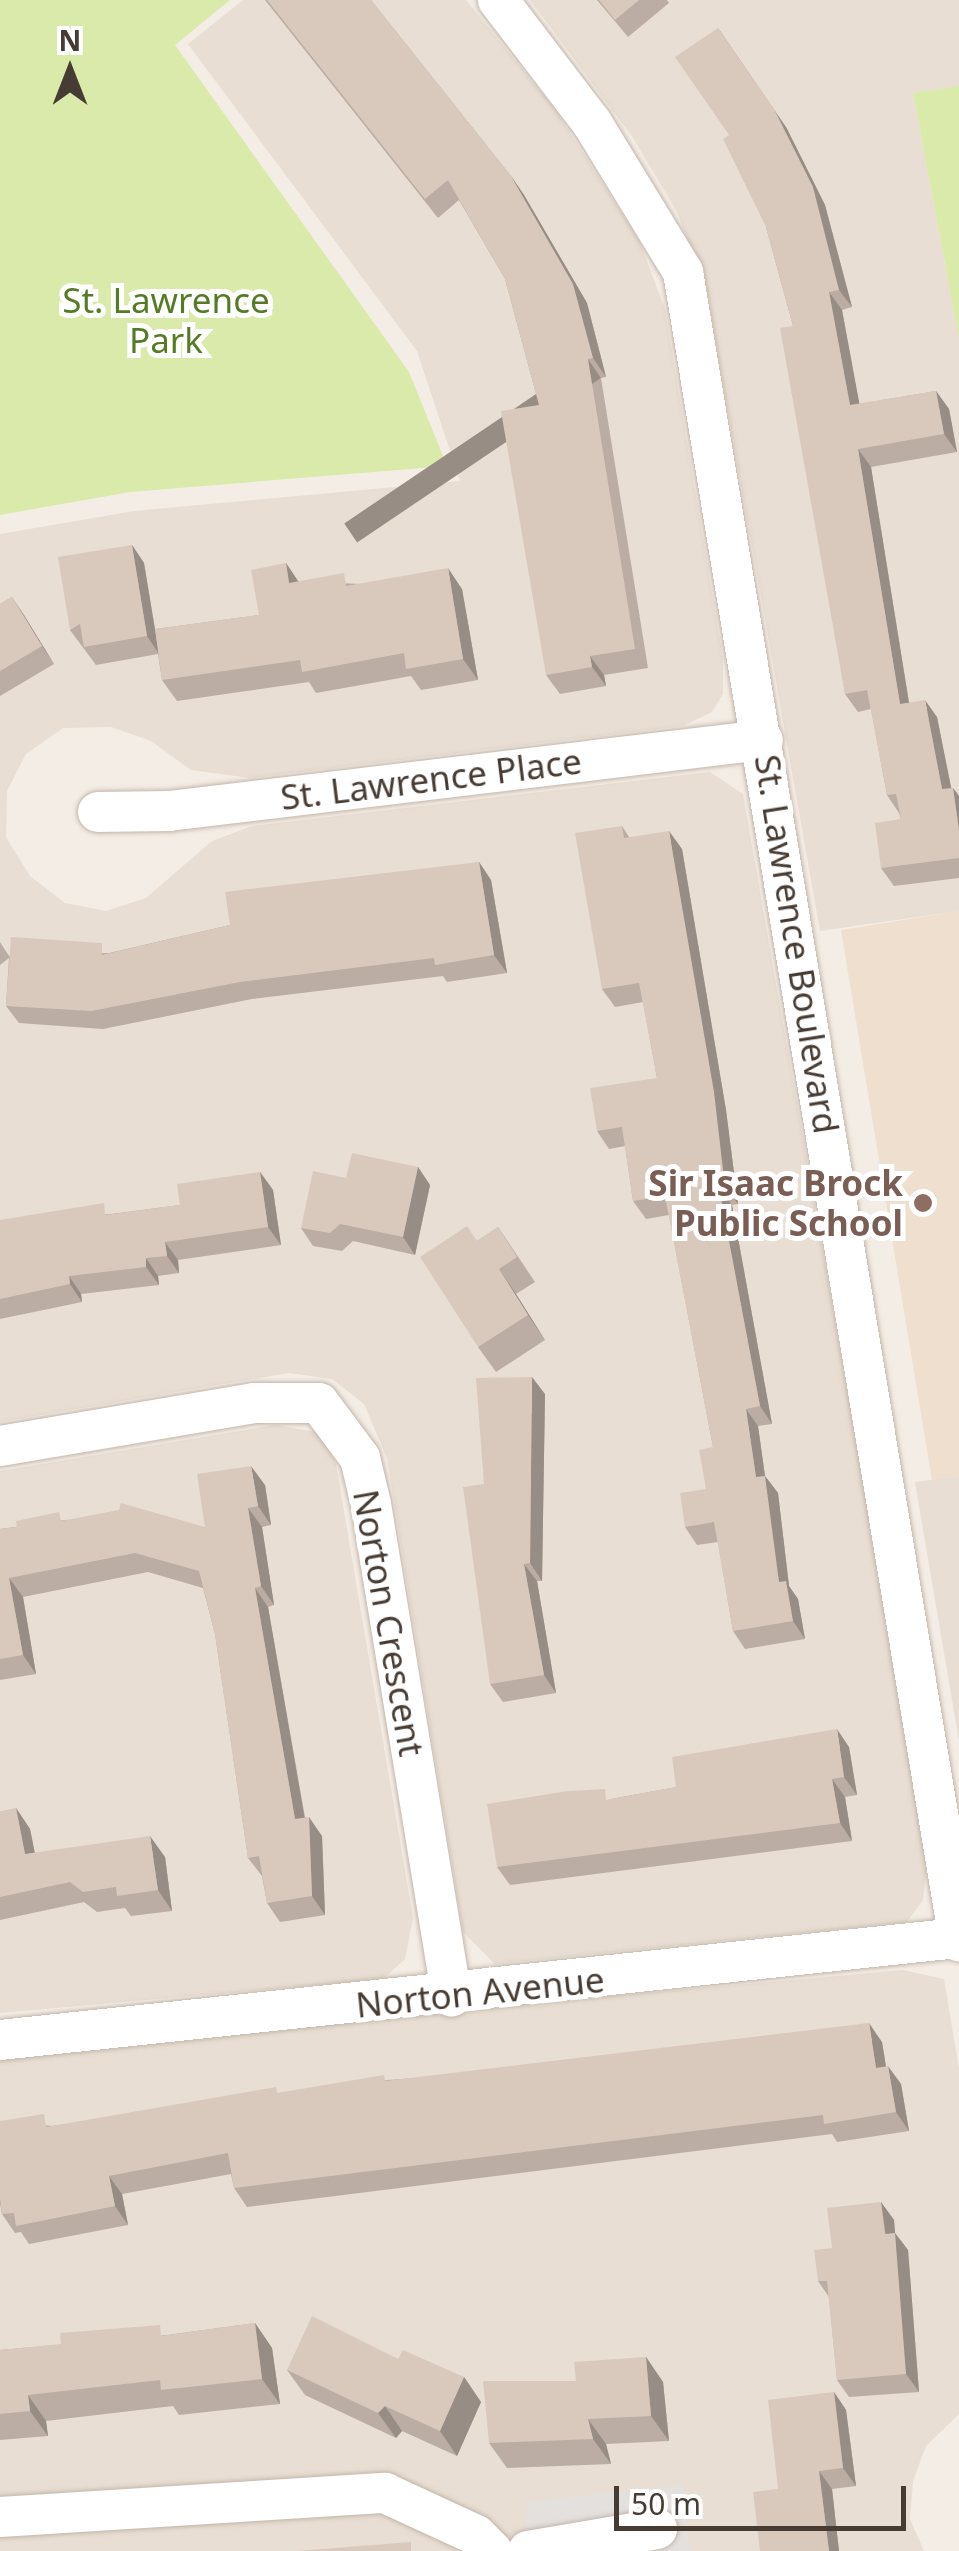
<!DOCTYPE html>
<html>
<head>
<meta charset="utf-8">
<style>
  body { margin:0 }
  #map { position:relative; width:959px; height:2551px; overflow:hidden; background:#f4ede5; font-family:"Noto Sans",sans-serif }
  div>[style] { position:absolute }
  .residential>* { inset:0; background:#e8ded3 }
  .education>* { inset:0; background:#eedfce }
  .green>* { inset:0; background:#d9eaab }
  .parking>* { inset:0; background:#e4e0de }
  .roads { filter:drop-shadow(0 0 2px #c3b6aa) drop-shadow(0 0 2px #c3b6aa) }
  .minor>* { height:40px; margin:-20px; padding:0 20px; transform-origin:20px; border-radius:20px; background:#fff }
  .wall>* { inset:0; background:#bbada3 }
  .shaded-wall>* { inset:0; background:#988d84; transform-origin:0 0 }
  .building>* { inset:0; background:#d9c9bd }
  .dots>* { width:28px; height:28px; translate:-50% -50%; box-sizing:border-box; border:5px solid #fff; border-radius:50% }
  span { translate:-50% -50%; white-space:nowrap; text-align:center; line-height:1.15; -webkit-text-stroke:10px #fff; paint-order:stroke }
  .park-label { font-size:35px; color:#557c24 }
  .street-label { font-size:35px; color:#473c34 }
  .education-label { font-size:35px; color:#785e54; font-weight:700 }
  .right { translate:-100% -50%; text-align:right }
  .north { position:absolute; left:20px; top:20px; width:100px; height:100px; -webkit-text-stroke:8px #fff; paint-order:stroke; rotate:0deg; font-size:28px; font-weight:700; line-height:40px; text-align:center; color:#473c34 }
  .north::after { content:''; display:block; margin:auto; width:35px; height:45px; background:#473c34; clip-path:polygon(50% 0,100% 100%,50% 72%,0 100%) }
  .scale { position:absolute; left:614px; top:2486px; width:292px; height:45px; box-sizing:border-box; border:5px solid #473c34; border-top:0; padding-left:12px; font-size:30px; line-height:35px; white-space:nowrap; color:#473c34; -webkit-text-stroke:8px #fff; paint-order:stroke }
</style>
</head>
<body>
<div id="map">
  <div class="residential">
    <div style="clip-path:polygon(243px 0,466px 0,554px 108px,639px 240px,665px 309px,723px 658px,723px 694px,712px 712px,683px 726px,250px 778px,191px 770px,151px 741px,111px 727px,63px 728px,26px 754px,7px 791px,6px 837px,30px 876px,65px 903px,106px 911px,146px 898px,212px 841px,252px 826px,710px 772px,743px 794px,928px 1855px,923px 1900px,907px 1922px,495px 1964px,463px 1932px,387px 1458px,364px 1404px,332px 1379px,289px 1373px,0 1422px,0 534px,134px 511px,460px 481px,417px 351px,188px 44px)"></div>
    <div style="clip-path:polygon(530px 0,959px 0,959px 86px,913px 93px,959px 339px,959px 911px,820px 931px,706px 285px,676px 210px,633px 138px)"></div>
    <div style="clip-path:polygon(275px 1425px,322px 1433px,336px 1464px,413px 1918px,405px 1959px,383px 1979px,0 2013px,0 1471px)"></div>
    <div style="clip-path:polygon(959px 1476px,959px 1741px,915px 1482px)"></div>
    <div style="clip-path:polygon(903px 1970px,944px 1979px,959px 2069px,959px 2414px,926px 2446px,913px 2481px,910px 2519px,924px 2551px,0 2551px,0 2051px)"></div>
  </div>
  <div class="education">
    <div style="clip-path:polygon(959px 911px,959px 1476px,932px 1480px,841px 930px)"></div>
  </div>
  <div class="green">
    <div style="clip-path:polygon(0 0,230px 0,175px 45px,409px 372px,447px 466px,130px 492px,0 515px)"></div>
    <div style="clip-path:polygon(959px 86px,959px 339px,913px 93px)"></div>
  </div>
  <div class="parking">
    <div style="clip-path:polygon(683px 2485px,690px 2551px,550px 2551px,527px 2532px,526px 2502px)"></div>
  </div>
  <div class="roads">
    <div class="minor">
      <div style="left:498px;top:0;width:155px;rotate:52.6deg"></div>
      <div style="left:592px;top:123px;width:175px;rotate:58.6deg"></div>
      <div style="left:683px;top:272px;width:1692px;rotate:80.61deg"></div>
      <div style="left:98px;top:812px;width:71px;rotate:-0.8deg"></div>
      <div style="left:169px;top:811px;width:598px;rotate:-6.82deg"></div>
      <div style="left:0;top:1446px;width:258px;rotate:-9.6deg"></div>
      <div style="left:254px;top:1403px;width:65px"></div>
      <div style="left:319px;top:1403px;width:69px;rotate:53.3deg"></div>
      <div style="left:360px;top:1458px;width:47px;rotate:76.6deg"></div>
      <div style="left:371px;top:1504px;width:499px;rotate:80.7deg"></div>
      <div style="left:0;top:2040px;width:963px;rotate:-6.08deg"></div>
      <div style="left:0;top:2517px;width:386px;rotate:-3.6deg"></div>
      <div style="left:385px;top:2493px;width:100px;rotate:24.8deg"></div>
      <div style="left:476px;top:2535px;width:23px;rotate:45deg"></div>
      <div style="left:528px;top:2551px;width:131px;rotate:-9.7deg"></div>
    </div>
  </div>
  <div class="wall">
    <div style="clip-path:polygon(265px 0,371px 0,511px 176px,524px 195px,587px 303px,606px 377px,601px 378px,648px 668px,604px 675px,606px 686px,560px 694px,546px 675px,539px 405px,505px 279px,459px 200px,438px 218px)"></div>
    <div style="clip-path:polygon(597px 0,667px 0,669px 3px,628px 37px)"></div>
    <div style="clip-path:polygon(786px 127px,825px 205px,852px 307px,842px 310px,859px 404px,936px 391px,949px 409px,957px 452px,871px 467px,909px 702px,937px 717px,951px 788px,953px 788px,959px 796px,959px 878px,894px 886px,881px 868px,901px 819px,899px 813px,887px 795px,871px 709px,858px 712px,845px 694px,793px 326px,766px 227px)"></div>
    <div style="clip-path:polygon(132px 545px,144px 563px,155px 629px,259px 615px,286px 563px,298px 581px,462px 589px,478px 680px,421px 690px,411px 676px,316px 693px,309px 682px,177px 701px,162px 680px,158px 654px,96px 665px,70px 630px)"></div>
    <div style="clip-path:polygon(12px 597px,54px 664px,0 696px,0 604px)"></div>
    <div style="clip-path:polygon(622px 826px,629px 837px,682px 849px,726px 1110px,738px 1204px,732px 1205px,772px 1424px,758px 1426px,765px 1476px,778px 1493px,789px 1586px,798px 1599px,805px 1639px,745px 1649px,733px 1631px,718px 1542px,697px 1545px,685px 1527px,706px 1489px,713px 1447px,669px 1215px,646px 1219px,633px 1201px,625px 1146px,609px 1149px,597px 1131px,657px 1078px,643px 1002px,615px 1007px,602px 989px)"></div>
    <div style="clip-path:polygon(479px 862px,491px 880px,507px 973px,447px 982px,443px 976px,252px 999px,103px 1029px,19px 1023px,6px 1006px,9px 958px,0 965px,0 942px,9px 956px,109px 953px,230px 925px)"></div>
    <div style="clip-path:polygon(418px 1167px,430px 1185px,415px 1255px,353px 1241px,342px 1251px,313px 1246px,301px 1228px,346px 1178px)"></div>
    <div style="clip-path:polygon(260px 1172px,273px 1190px,281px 1245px,178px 1260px,179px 1273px,158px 1276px,159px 1285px,81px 1294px,82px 1302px,0 1319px,0 1220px,111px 1214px,180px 1205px)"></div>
    <div style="clip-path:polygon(498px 1227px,535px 1282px,516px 1294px,545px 1340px,496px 1372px,478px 1347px,477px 1241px)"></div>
    <div style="clip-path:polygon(545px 1394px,542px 1581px,537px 1581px,556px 1693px,503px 1702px,490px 1684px,484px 1484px)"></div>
    <div style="clip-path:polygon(265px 1485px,271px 1525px,262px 1527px,274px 1605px,268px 1607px,305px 1817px,322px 1836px,325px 1915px,280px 1922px,267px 1903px,262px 1876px,248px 1858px,215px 1634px,203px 1588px,148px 1572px,23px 1597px,36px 1674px,0 1680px,0 1529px,65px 1520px,205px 1527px)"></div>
    <div style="clip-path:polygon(849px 1747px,857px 1795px,845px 1797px,852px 1841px,510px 1885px,497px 1867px,611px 1799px,676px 1787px)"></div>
    <div style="clip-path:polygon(16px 1808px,30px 1829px,35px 1853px,165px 1857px,172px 1911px,131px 1916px,125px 1908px,97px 1912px,84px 1902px,0 1920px,0 1812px)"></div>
    <div style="clip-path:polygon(882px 2042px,886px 2066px,901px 2084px,909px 2131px,837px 2142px,832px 2134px,247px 2207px,234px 2188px,231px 2174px,122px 2194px,128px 2225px,29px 2244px,21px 2232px,15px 2233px,2px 2214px,0 2204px,0 2121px,52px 2126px,280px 2093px,388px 2080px)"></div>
    <div style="clip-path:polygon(881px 2202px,894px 2220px,895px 2233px,908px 2250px,919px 2392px,849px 2397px,837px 2380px,829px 2297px,818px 2281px,832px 2248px)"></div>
    <div style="clip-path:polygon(255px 2323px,272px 2348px,280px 2404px,179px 2415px,173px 2406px,46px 2421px,48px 2436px,0 2440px,0 2350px,167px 2335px)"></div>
    <div style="clip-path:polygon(646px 2357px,663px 2382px,669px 2441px,606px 2444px,611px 2464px,507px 2468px,489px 2443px,576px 2381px)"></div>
    <div style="clip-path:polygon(398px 2359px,464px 2377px,481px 2402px,457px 2456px,402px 2431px,396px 2438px,305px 2395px,287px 2370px)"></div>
    <div style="clip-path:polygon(834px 2392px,846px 2410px,856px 2486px,832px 2489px,839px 2551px,760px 2551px,778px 2489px)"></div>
  </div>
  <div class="shaded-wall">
    <div style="clip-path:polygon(718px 28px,786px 127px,825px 205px,852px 307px,839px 290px)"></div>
    <div style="clip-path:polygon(511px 176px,524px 195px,587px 303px,606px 377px,593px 358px)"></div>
    <div style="clip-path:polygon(829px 292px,842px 310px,863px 423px,850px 405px)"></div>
    <div style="left:588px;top:359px;width:23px;height:294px;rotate:56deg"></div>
    <div style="clip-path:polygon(936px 391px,949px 409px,957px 452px,944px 434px)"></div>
    <div style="clip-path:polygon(858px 449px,871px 467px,912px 722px,900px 704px)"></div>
    <div style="clip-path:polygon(132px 545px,144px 563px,159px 654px,147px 636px)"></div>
    <div style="clip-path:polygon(286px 563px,300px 584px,289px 583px)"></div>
    <div style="clip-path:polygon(448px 568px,462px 589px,478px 680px,463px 659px)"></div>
    <div style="clip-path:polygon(12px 597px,24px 615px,54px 664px,42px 646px)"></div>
    <div style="clip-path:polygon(590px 656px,604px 675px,606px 686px,592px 667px)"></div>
    <div style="clip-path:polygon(925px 700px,937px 717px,955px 807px,942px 789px)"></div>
    <div style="clip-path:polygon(953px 788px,959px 796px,959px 830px)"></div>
    <div style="clip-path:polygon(669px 831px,682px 849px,726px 1110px,738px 1204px,725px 1187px)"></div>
    <div style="clip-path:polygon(479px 862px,491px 880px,507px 973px,494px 955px)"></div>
    <div style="clip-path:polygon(418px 1167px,430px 1185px,415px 1255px,403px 1237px)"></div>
    <div style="clip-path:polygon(260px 1172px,273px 1190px,281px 1245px,268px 1227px)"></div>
    <div style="clip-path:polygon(719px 1188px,732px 1205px,772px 1424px,760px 1406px)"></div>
    <div style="clip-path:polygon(165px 1242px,178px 1260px,179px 1273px,167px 1256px)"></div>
    <div style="clip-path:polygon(146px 1258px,158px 1276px,159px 1285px,146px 1267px)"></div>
    <div style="clip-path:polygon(499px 1269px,516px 1294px,545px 1340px,528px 1315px)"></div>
    <div style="clip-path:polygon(69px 1276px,81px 1294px,82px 1302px,70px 1284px)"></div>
    <div style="clip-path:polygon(532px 1377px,545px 1394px,542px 1581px,530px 1563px)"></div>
    <div style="clip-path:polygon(746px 1409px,758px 1426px,765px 1476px,778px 1493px,789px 1586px,798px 1599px,805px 1639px,793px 1621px,779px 1582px,756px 1477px)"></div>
    <div style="clip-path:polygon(251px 1466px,265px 1485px,271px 1525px,258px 1506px)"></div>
    <div style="clip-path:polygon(248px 1508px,262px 1527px,274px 1605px,261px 1586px)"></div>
    <div style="clip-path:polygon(524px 1564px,537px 1581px,556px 1693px,544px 1675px)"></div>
    <div style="clip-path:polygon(9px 1578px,23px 1597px,36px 1674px,23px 1655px)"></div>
    <div style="clip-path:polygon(255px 1588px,268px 1607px,308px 1838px,295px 1819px)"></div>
    <div style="clip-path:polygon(837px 1729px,849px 1747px,857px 1795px,844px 1777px)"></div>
    <div style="clip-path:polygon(832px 1779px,845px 1797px,852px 1841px,840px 1823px)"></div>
    <div style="clip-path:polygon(16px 1808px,30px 1829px,39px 1875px,25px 1854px)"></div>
    <div style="clip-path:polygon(309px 1817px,322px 1836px,325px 1915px,312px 1896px)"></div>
    <div style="clip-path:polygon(150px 1836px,165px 1857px,172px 1911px,158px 1890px)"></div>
    <div style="clip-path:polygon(869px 2023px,882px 2042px,889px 2086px,876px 2068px)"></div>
    <div style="clip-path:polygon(888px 2066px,901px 2084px,909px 2131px,896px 2112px)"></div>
    <div style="clip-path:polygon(109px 2176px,122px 2194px,128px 2225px,115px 2206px)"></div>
    <div style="clip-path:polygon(881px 2202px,894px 2220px,895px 2233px,908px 2250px,919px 2392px,906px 2374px)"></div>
    <div style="clip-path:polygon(255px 2323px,272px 2348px,280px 2404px,262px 2379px)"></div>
    <div style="clip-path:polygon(646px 2357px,663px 2382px,669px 2441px,651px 2416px)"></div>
    <div style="clip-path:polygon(464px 2377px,481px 2402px,457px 2456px,440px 2431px)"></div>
    <div style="clip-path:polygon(834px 2392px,846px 2410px,856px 2486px,843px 2468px)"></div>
    <div style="clip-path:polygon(28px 2395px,46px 2421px,48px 2436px,30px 2411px)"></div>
    <div style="clip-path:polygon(385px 2406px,402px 2431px,396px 2438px,378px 2413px)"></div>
    <div style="clip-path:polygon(588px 2419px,606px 2444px,611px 2464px,593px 2439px)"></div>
    <div style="clip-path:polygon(819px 2471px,832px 2489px,839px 2551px,829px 2551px)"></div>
  </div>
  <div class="building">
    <div style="clip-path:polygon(267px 0,371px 0,511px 176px,573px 284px,593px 358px,588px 359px,635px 649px,590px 656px,592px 667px,546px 675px,501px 411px,539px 405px,505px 279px,448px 180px,425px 199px)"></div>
    <div style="clip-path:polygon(599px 0,639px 0,615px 20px)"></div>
    <div style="clip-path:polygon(718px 28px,774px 109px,813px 187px,839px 290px,829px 292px,850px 405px,936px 391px,944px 434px,858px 449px,900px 704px,925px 700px,942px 789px,953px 788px,959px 830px,959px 858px,881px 868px,875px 823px,901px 819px,896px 794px,887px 795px,867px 690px,845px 694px,780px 328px,793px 326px,766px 227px,723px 139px,729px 135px,675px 57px)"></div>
    <div style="clip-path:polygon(132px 545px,147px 636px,84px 647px,80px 624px,70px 630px,58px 557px)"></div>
    <div style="clip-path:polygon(286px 563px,289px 583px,344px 573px,346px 586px,448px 568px,463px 659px,406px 669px,404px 653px,302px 672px,300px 660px,162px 680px,155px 629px,259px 615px,251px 570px)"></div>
    <div style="clip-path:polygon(12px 597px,42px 646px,0 671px,0 604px)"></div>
    <div style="clip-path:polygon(622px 826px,624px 838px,669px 831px,714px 1092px,725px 1187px,719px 1188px,760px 1406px,746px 1409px,756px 1477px,765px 1476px,779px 1582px,786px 1581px,793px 1621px,733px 1631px,714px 1522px,685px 1527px,680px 1493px,706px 1489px,699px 1450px,713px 1447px,665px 1196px,633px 1201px,622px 1127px,597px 1131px,590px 1088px,657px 1078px,639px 983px,602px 989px,575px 833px)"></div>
    <div style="clip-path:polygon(479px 862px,494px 955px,435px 965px,434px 958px,240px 982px,91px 1011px,6px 1006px,11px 937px,102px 943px,102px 955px,230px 925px,225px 892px)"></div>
    <div style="clip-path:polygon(352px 1153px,418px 1167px,403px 1237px,340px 1224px,330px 1233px,301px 1228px,313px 1171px,346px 1178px)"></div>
    <div style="clip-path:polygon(260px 1172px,268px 1227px,165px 1242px,167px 1256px,146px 1258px,146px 1267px,69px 1276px,70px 1284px,0 1299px,0 1220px,104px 1203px,105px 1215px,180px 1205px,177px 1184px)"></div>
    <div style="clip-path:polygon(467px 1226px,477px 1241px,498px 1227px,517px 1257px,499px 1269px,528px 1315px,478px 1347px,420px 1257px)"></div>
    <div style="clip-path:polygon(532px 1377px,530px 1563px,524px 1564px,544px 1675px,490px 1684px,463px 1487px,484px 1484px,476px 1378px)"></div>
    <div style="clip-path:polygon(251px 1466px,258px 1506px,248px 1508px,261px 1586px,255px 1588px,295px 1819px,309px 1817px,312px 1896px,267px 1903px,259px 1856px,248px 1858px,215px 1634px,199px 1571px,135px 1553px,9px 1578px,23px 1655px,0 1659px,0 1529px,17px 1527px,16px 1521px,59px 1512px,61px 1521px,119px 1510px,121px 1503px,205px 1527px,197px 1474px)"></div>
    <div style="clip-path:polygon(837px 1729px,844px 1777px,832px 1779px,840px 1823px,497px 1867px,487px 1804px,568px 1791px,605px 1789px,606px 1800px,676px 1787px,672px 1757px)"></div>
    <div style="clip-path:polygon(16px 1808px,25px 1854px,150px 1836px,158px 1890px,117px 1896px,116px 1887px,83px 1892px,70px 1882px,0 1897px,0 1812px)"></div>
    <div style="clip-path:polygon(869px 2023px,876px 2068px,888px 2066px,896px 2112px,824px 2124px,823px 2115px,234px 2188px,228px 2153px,109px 2176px,115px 2206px,16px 2226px,14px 2213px,2px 2214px,0 2198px,0 2121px,44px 2114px,46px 2127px,276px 2087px,277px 2093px,384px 2075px,385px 2081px)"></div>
    <div style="clip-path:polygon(881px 2202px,885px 2234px,895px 2233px,906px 2374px,837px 2380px,827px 2281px,818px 2281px,814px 2250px,832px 2248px,827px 2208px)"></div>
    <div style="clip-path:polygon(312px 2316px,398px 2359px,403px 2350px,464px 2377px,440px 2431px,385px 2406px,378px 2413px,287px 2370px)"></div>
    <div style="clip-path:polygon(255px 2323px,262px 2379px,161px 2390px,160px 2380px,28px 2395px,30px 2411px,0 2414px,0 2350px,61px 2344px,60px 2333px,160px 2325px,161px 2336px)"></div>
    <div style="clip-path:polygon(646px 2357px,651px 2416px,588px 2419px,593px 2439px,489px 2443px,483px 2381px,576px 2381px,574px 2362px)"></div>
    <div style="clip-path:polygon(834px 2392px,843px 2468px,819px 2471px,829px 2551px,760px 2551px,753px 2492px,778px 2489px,768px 2400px)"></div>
    <div style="clip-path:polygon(411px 2542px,411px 2551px,297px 2551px)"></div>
  </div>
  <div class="dots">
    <div style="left:923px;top:1203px;background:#8d6e63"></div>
  </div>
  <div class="park-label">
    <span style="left:166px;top:320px">St. Lawrence<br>Park</span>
  </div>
  <div class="street-label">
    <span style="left:431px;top:779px;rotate:-7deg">St. Lawrence Place</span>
    <span style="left:797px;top:944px;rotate:81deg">St. Lawrence Boulevard</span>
    <span style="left:389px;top:1623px;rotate:80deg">Norton Crescent</span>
    <span style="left:480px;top:1992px;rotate:-6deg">Norton Avenue</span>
  </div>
  <div class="education-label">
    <span class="right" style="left:903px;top:1203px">Sir Isaac Brock<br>Public School</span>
  </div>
  <div class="north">N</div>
  <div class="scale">50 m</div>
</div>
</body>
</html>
